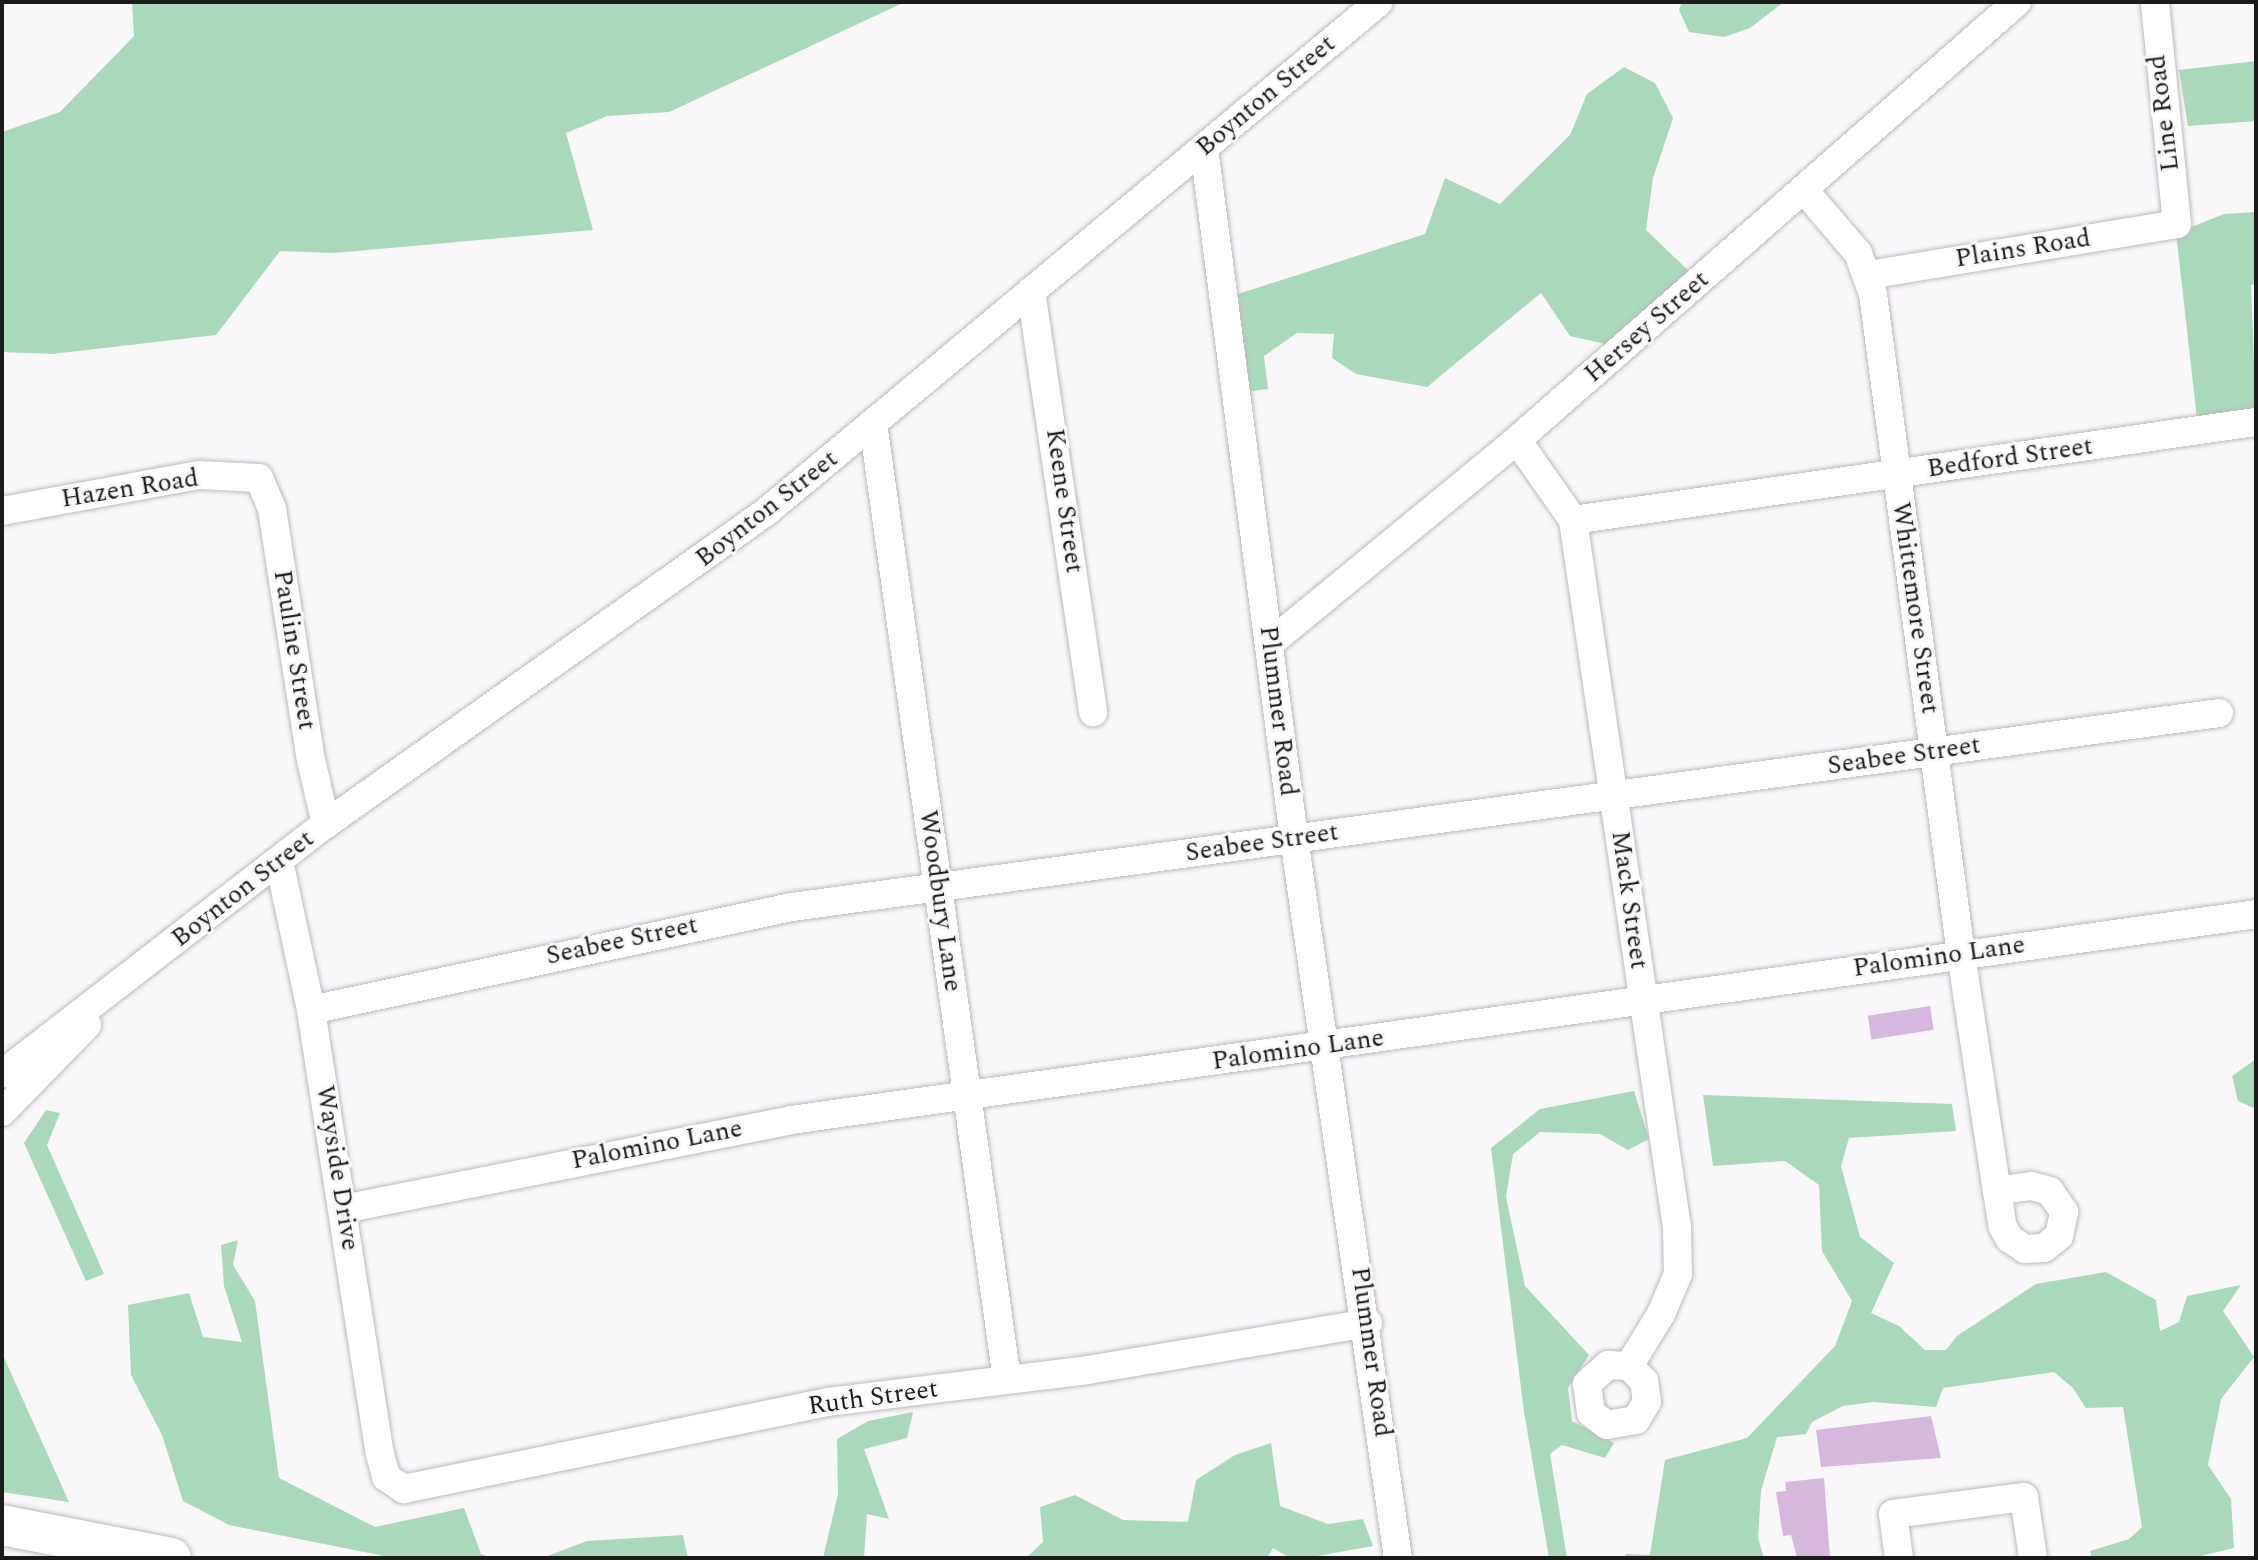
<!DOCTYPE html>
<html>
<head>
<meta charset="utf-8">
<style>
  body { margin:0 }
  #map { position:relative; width:2258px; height:1560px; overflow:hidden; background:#faf7fb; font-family:Spectral,serif }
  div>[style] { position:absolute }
  .green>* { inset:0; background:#aad8bb }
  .building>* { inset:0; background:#d7b7de; transform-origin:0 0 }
  .roads { filter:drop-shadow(0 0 2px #bcb9bd) drop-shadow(0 0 2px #bcb9bd) }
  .minor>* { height:28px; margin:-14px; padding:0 14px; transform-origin:14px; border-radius:14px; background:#fff }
  .highway>* { height:40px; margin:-20px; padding:0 20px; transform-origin:20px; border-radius:20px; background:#fff }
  span { translate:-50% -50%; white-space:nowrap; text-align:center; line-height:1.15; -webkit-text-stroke:6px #faf7fb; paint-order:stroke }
  .street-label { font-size:26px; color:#1c1b1c }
  .frame { position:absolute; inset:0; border:4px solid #1c1b1c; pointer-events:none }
</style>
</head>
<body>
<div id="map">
  <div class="green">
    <div style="clip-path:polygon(132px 2px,905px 2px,669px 112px,607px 116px,566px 133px,593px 230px,334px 253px,280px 251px,216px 335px,52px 354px,2px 352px,2px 132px,60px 112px,134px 36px)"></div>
    <div style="clip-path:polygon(1682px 2px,1784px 2px,1750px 28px,1724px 37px,1689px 32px,1679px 10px)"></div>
    <div style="clip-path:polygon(2256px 61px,2256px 121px,2188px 126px,2179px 70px)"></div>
    <div style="clip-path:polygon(1624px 67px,1655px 83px,1673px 118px,1653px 178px,1646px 230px,1693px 275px,1610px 345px,1570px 336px,1541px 293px,1427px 387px,1356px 374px,1332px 358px,1334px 334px,1297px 333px,1264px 356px,1268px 389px,1244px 392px,1235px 295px,1425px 234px,1445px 178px,1500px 204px,1570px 135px,1587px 94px)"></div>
    <div style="clip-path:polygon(2256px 212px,2256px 284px,2251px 285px,2256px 409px,2197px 419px,2176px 233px,2224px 214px)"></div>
    <div style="clip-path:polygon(2256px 1059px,2256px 1109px,2238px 1101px,2232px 1076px)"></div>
    <div style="clip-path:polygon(1634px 1091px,1649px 1139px,1628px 1150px,1600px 1134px,1540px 1132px,1513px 1154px,1506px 1197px,1525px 1286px,1589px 1355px,1568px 1388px,1572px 1421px,1614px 1443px,1605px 1458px,1562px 1445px,1550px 1454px,1567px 1558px,1549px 1558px,1524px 1412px,1491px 1148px,1540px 1109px)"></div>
    <div style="clip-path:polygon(1703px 1095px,1952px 1104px,1956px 1131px,1849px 1138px,1841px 1166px,1860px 1237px,1894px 1263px,1871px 1313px,1899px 1326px,1925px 1350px,1946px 1350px,1957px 1336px,2036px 1284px,2106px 1272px,2156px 1300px,2160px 1331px,2179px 1322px,2187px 1296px,2241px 1285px,2223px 1311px,2254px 1357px,2221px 1399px,2208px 1465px,2231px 1499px,2234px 1548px,2192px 1558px,2092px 1558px,2090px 1551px,2129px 1539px,2142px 1527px,2123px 1407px,2086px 1408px,2073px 1388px,2054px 1372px,1943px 1388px,1936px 1407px,1873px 1402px,1843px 1406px,1812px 1422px,1806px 1434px,1777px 1437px,1761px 1491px,1758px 1538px,1764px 1558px,1624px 1558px,1626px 1554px,1650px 1555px,1665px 1460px,1747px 1438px,1835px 1346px,1852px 1301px,1822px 1251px,1819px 1185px,1785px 1161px,1713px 1166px)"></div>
    <div style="clip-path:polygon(46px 1110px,60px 1113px,47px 1145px,104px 1274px,86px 1281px,24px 1143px)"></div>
    <div style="clip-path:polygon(238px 1240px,233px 1265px,255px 1301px,279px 1478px,375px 1527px,464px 1508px,481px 1554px,491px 1558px,394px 1558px,229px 1525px,183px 1501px,162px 1435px,131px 1375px,128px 1305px,189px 1293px,203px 1337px,242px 1342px,224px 1286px,221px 1245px)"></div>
    <div style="clip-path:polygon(2px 1353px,69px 1502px,2px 1492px)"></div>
    <div style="clip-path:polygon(913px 1412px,907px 1438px,864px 1449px,889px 1519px,867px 1514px,864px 1558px,823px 1558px,838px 1494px,837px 1439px,868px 1421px)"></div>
    <div style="clip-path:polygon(1271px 1443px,1280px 1506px,1328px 1524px,1363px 1519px,1373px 1546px,1306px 1558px,1290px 1558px,1273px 1548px,1267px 1558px,1026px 1558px,1043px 1542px,1040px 1507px,1075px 1495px,1123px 1520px,1188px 1522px,1196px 1480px,1235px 1455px)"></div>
    <div style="clip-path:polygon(683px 1535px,688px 1558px,542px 1558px,587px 1541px)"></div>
  </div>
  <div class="building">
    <div style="left:1930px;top:1006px;width:24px;height:63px;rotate:81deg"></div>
    <div style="clip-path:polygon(1931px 1416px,1941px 1458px,1821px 1467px,1816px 1430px)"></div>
    <div style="clip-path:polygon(1824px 1478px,1830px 1558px,1797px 1558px,1791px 1535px,1783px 1536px,1776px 1492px,1786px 1491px,1785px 1482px)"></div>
  </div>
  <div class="roads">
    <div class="minor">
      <div style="left:1204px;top:148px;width:696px;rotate:82.57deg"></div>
      <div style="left:1294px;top:838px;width:727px;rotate:81.78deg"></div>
      <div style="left:1804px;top:190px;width:83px;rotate:49.4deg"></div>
      <div style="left:1858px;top:253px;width:44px;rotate:69.9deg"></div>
      <div style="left:1873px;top:294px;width:666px;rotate:82.41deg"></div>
      <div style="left:1961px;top:954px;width:240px;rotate:81.4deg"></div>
      <div style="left:1997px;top:1191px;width:36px;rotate:81deg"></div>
      <div style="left:2003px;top:1227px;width:13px;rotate:61deg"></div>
      <div style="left:2009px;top:1238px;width:19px;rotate:35deg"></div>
      <div style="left:2025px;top:1249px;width:19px;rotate:-3deg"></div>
      <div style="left:2044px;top:1248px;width:19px;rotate:-39deg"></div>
      <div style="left:2059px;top:1236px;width:25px;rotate:-78deg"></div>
      <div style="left:2064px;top:1212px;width:25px;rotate:-124deg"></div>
      <div style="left:2050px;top:1191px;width:20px;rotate:-165deg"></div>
      <div style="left:2031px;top:1186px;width:34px;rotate:172deg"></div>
      <div style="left:1869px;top:275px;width:312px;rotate:-9.4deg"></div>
      <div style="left:2177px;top:224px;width:223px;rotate:-95.7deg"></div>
      <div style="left:1031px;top:291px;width:426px;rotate:81.6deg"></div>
      <div style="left:873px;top:423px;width:966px;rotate:82.03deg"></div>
      <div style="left:1517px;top:440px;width:98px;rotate:55deg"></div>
      <div style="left:1573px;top:520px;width:716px;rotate:81.64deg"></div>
      <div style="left:1677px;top:1228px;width:46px;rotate:88.8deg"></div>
      <div style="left:1678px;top:1274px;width:43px;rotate:113deg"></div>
      <div style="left:1661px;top:1314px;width:61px;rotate:121.6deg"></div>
      <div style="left:1629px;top:1366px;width:21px;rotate:-177deg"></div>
      <div style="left:1608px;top:1365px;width:28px;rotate:138deg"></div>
      <div style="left:1587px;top:1384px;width:29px;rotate:82deg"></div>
      <div style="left:1591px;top:1413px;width:20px;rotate:37deg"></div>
      <div style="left:1607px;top:1425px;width:29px;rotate:-10deg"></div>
      <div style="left:1636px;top:1420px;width:21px;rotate:-59deg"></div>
      <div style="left:1647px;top:1402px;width:21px;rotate:-98deg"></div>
      <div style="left:1644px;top:1381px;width:21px;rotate:-135deg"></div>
      <div style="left:2px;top:511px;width:200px;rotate:-10.4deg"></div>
      <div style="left:199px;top:475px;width:60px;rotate:2.9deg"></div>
      <div style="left:259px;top:478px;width:34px;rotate:67deg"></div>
      <div style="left:272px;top:509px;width:254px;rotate:81.2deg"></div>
      <div style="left:311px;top:760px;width:66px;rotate:76.8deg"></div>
      <div style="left:1573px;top:520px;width:690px;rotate:-8.17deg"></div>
      <div style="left:1269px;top:644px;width:321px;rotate:-39.4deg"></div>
      <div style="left:1517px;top:440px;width:665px;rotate:-41.22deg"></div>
      <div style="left:279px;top:861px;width:152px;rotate:77.9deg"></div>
      <div style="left:311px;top:1010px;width:449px;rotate:81.2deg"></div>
      <div style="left:380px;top:1454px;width:24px;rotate:75deg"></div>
      <div style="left:386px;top:1477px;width:22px;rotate:34deg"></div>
      <div style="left:404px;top:1489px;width:433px;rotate:-11.6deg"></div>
      <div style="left:828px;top:1402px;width:262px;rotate:-7deg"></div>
      <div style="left:1088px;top:1370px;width:284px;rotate:-9.5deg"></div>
      <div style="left:311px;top:1010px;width:492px;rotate:-12.1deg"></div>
      <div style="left:792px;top:907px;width:1440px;rotate:-7.74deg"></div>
      <div style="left:2px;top:1074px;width:409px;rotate:-37.7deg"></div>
      <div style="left:326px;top:824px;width:539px;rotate:-35.34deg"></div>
      <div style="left:766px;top:512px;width:797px;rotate:-39.76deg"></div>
      <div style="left:2px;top:1112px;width:122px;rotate:-45.7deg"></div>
      <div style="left:343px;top:1209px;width:457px;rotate:-11.2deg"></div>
      <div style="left:791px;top:1120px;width:1479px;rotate:-8deg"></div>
      <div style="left:1899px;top:1558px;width:44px;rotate:-97.8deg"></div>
      <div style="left:1893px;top:1514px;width:132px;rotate:-7.4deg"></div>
      <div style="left:2024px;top:1497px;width:62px;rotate:81.6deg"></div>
    </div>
    <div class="highway">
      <div style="left:2px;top:1525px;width:172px;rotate:11deg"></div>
    </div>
  </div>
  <div class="street-label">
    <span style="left:1266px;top:96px;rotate:-40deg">Boynton Street</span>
    <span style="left:2164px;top:113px;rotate:-97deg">Line Road</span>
    <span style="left:2023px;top:249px;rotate:-9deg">Plains Road</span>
    <span style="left:1647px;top:327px;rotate:-41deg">Hersey Street</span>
    <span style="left:2010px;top:458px;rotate:-8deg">Bedford Street</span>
    <span style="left:130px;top:489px;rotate:-9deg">Hazen Road</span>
    <span style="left:1064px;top:501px;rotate:82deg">Keene Street</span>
    <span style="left:767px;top:509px;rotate:-38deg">Boynton Street</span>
    <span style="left:1915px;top:608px;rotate:82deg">Whittemore Street</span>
    <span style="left:294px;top:650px;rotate:81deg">Pauline Street</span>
    <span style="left:1278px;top:711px;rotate:83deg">Plummer Road</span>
    <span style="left:1904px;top:756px;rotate:-8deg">Seabee Street</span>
    <span style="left:1262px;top:843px;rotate:-8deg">Seabee Street</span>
    <span style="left:243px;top:889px;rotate:-38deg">Boynton Street</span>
    <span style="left:1629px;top:900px;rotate:82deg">Mack Street</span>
    <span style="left:940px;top:901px;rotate:82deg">Woodbury Lane</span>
    <span style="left:622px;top:941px;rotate:-12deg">Seabee Street</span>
    <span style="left:1939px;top:957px;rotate:-8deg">Palomino Lane</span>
    <span style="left:1298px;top:1050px;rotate:-8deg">Palomino Lane</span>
    <span style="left:657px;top:1145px;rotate:-11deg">Palomino Lane</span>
    <span style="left:337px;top:1168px;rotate:81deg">Wayside Drive</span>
    <span style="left:1371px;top:1352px;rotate:82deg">Plummer Road</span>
    <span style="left:873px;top:1398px;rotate:-8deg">Ruth Street</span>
  </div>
  <div class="frame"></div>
</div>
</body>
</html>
